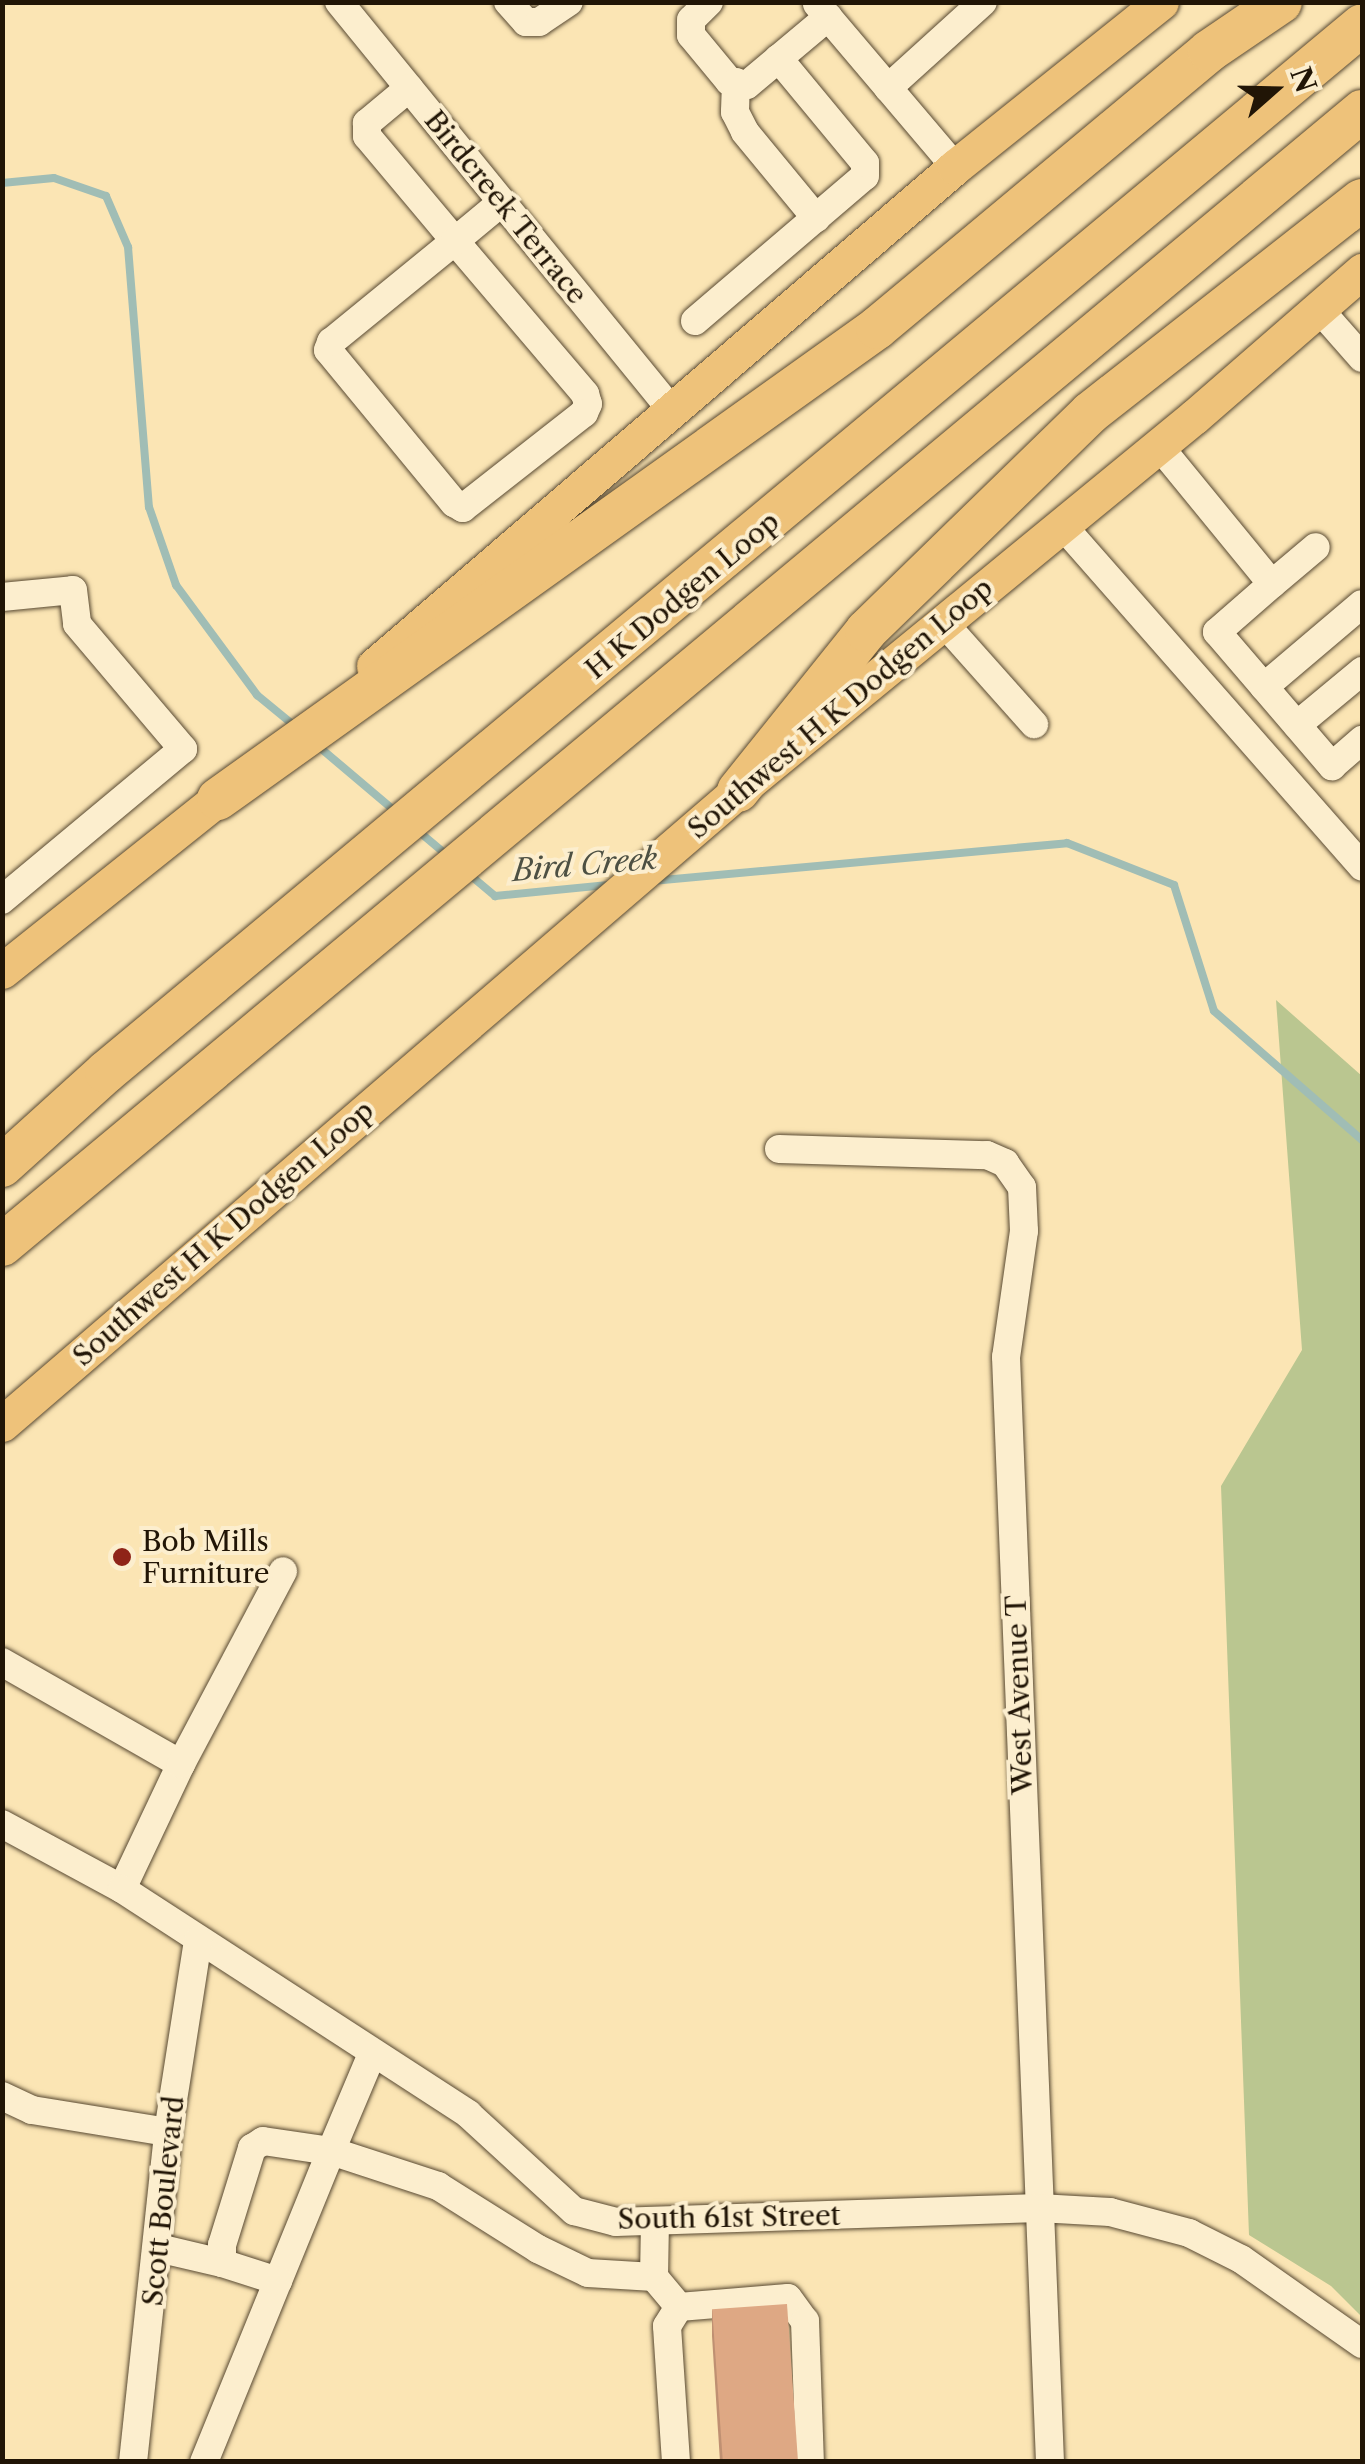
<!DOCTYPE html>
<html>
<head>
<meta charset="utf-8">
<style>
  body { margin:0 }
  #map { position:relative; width:1365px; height:2464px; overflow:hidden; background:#fbe5b4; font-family:"Libre Caslon Text",serif }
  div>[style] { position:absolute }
  .green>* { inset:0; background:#bac690 }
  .stream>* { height:8px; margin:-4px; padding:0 4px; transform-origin:4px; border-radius:4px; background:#a0bdb5 }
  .roads { filter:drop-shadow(0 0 2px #584932) drop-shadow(0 0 2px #584932) }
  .minor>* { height:28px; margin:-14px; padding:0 14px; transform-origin:14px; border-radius:14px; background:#fceece }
  .major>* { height:35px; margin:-17.5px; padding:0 17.5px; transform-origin:17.5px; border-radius:17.5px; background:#eec27a }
  .highway>* { height:42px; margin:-21px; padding:0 21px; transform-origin:21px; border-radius:21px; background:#eec27a }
  .wall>* { inset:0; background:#bf9072 }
  .building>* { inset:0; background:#dea884; transform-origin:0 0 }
  .dots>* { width:28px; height:28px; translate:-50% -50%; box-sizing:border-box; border:5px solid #fceece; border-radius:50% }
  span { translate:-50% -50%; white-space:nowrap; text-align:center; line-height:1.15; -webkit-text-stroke:8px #fceece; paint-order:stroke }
  .street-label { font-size:28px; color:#211506 }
  .poi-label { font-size:28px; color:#211506 }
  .left { translate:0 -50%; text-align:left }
  .water-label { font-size:30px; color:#4d5043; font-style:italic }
  .frame { position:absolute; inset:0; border:5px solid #211506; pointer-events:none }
  .north { position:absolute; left:1225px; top:40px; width:100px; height:100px; -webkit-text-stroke:8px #fceece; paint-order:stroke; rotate:70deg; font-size:28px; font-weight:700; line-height:40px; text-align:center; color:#211506 }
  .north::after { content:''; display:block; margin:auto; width:35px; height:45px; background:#211506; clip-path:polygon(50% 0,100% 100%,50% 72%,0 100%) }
</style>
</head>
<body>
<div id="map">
  <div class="green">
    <div style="clip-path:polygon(1276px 1000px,1362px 1076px,1362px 2317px,1331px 2286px,1249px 2235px,1221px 1486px,1302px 1350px)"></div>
  </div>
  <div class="stream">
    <div style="left:2px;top:183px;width:52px;rotate:-5.5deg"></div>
    <div style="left:54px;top:178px;width:55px;rotate:19.1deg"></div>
    <div style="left:106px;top:196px;width:56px;rotate:66.7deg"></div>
    <div style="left:128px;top:247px;width:261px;rotate:85.4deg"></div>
    <div style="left:149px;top:507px;width:83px;rotate:70.9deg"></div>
    <div style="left:176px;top:585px;width:137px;rotate:53.6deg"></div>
    <div style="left:257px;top:695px;width:50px;rotate:39.4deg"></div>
    <div style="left:318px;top:746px;width:101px;rotate:40.2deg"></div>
    <div style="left:417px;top:830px;width:40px;rotate:40deg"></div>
    <div style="left:470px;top:875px;width:33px;rotate:40deg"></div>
    <div style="left:495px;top:896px;width:114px;rotate:-5.6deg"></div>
    <div style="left:652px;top:881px;width:417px;rotate:-5.2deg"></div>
    <div style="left:1067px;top:843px;width:115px;rotate:21.4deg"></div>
    <div style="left:1174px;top:885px;width:132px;rotate:72.4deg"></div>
    <div style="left:1214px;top:1011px;width:196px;rotate:41.1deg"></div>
  </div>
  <div class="roads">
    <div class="minor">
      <div style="left:339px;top:2px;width:529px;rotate:50.83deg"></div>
      <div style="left:508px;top:2px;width:27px;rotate:48deg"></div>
      <div style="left:526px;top:22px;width:13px"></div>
      <div style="left:539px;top:22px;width:36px;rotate:-34deg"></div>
      <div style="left:709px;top:2px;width:25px;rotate:135deg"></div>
      <div style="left:691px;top:20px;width:15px;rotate:90deg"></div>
      <div style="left:691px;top:35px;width:60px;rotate:50.4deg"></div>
      <div style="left:729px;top:81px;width:18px;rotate:13deg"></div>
      <div style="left:747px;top:85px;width:106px;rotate:-40deg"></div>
      <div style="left:817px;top:4px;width:214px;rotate:49.7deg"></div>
      <div style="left:736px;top:82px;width:30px;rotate:92deg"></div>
      <div style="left:735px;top:112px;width:22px;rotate:63deg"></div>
      <div style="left:745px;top:132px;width:112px;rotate:50.5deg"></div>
      <div style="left:409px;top:88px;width:55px;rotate:140.2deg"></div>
      <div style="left:367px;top:123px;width:13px;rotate:90deg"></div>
      <div style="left:367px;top:136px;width:137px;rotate:50deg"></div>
      <div style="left:455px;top:241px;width:201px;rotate:49.6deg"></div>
      <div style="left:585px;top:394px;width:10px;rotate:73deg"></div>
      <div style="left:588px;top:404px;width:10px;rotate:114deg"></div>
      <div style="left:584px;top:413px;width:154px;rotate:141.9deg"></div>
      <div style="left:463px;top:508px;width:10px;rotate:-151deg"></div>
      <div style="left:454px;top:503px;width:198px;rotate:-129.5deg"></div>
      <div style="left:328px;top:350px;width:9px;rotate:-69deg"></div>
      <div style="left:331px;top:342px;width:160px;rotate:-39.2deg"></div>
      <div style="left:455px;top:241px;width:61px;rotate:-39.7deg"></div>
      <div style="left:888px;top:88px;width:128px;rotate:-42.2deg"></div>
      <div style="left:1319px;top:309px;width:65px;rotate:48.7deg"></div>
      <div style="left:695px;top:321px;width:223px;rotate:-40.5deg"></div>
      <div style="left:865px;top:176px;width:13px;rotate:-90deg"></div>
      <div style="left:865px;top:163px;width:136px;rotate:-129.6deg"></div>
      <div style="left:1159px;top:446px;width:178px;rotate:50.7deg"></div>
      <div style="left:1272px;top:584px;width:57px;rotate:-40.1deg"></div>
      <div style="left:1062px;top:525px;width:455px;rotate:48.7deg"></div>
      <div style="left:1272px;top:584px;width:73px;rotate:138.9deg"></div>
      <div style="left:1217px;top:632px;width:177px;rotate:49.4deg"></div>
      <div style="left:1332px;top:766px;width:40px;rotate:-41deg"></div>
      <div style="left:2px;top:597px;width:71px;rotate:-5.6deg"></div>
      <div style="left:73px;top:590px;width:34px;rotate:83deg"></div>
      <div style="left:77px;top:624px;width:164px;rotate:49.7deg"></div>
      <div style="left:183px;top:749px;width:236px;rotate:140.2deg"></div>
      <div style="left:943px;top:622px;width:137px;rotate:48.3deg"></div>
      <div style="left:1264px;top:687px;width:128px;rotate:-40.3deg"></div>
      <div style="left:1297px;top:725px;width:85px;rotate:-39.7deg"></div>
      <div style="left:779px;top:1149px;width:208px;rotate:1.7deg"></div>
      <div style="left:987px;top:1155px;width:20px;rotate:24deg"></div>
      <div style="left:1005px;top:1163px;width:29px;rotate:55deg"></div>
      <div style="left:1022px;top:1187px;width:44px;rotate:87.4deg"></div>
      <div style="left:1024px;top:1231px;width:127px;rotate:98.1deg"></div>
      <div style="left:1006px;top:1357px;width:1106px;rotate:87.72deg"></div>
      <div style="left:2px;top:1662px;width:206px;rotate:29.7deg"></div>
      <div style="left:181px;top:1764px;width:138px;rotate:115.3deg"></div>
      <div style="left:181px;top:1764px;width:218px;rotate:-62.1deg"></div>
      <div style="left:2px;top:1824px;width:136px;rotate:28.4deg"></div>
      <div style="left:122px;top:1889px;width:413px;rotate:33deg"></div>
      <div style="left:468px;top:2114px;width:144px;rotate:42.5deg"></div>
      <div style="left:574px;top:2211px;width:43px;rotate:14.7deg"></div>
      <div style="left:616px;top:2222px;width:423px;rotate:-1.9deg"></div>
      <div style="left:1039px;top:2208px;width:71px;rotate:3.2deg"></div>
      <div style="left:1110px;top:2212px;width:82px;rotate:14.9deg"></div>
      <div style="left:1189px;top:2233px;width:58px;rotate:26.6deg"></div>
      <div style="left:1241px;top:2259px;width:148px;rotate:35.1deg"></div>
      <div style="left:2px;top:2096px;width:33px;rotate:25deg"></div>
      <div style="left:32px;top:2110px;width:138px;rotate:9.2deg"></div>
      <div style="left:655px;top:2221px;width:56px;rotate:91deg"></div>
      <div style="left:654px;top:2277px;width:39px;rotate:50deg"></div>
      <div style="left:679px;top:2307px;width:109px;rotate:-4.7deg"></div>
      <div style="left:788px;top:2298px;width:29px;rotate:54deg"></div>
      <div style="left:805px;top:2321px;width:141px;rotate:88deg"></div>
      <div style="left:158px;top:2248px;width:66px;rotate:13.2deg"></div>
      <div style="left:222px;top:2263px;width:18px;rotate:-90deg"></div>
      <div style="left:222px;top:2245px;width:102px;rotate:-72.8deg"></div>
      <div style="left:252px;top:2148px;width:13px;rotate:-32deg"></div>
      <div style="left:263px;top:2141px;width:69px;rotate:8.4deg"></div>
      <div style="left:331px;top:2151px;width:105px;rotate:-67.1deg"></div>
      <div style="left:278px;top:2281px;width:140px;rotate:-67.8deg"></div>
      <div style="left:331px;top:2151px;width:113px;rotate:18.1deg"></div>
      <div style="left:438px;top:2186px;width:118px;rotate:32.2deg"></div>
      <div style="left:538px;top:2249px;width:55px;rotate:25.6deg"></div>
      <div style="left:588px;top:2273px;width:66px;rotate:3.5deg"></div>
      <div style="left:133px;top:2462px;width:332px;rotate:-83.9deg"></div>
      <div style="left:168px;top:2132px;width:194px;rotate:-81.1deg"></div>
      <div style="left:204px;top:2462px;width:196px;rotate:-67.8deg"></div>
      <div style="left:278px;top:2281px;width:59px;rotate:-162.2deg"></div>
      <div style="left:676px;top:2462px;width:136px;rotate:-93.8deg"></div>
      <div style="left:667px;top:2326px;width:22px;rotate:-58deg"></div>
    </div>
    <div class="major">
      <div style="left:374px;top:666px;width:766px;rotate:-40.66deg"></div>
      <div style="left:955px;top:167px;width:264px;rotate:-38.7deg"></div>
      <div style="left:2px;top:971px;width:300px;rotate:-38.6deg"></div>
      <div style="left:2px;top:1424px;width:971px;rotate:-40.7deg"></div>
      <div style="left:738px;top:791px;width:590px;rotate:-39.36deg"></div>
      <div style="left:1194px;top:417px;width:223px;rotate:-41deg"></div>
    </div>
    <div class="highway">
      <div style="left:738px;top:791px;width:205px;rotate:-51.3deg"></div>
      <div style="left:866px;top:631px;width:313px;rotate:-44.2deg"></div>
      <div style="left:1090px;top:413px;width:345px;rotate:-38.1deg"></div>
      <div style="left:218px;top:799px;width:810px;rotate:-35.55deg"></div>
      <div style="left:877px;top:328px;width:432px;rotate:-39.8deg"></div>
      <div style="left:1209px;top:51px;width:87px;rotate:-34.2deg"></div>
      <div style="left:2px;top:1166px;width:140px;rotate:-42.1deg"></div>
      <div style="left:106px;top:1072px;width:1635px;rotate:-39.81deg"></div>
      <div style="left:2px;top:1245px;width:1771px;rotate:-39.82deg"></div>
    </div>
  </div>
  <div class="wall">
    <div style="clip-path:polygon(712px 2309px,797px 2462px,720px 2462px,712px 2336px)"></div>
  </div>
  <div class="building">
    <div style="left:787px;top:2304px;width:158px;height:75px;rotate:86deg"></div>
  </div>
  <div class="dots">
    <div style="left:122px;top:1557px;background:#8f2418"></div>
  </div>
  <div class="street-label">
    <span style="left:506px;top:207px;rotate:51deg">Birdcreek Terrace</span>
    <span style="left:682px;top:595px;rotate:-40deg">H K Dodgen Loop</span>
    <span style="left:840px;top:708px;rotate:-40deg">Southwest H K Dodgen Loop</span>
    <span style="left:223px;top:1233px;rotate:-41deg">Southwest H K Dodgen Loop</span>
    <span style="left:1019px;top:1695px;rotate:-92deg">West Avenue T</span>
    <span style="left:163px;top:2201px;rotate:-84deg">Scott Boulevard</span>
    <span style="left:729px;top:2217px;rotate:-1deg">South 61st Street</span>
  </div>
  <div class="poi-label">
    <span class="left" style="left:142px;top:1557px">Bob Mills<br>Furniture</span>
  </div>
  <div class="water-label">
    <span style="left:585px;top:865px;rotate:-5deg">Bird Creek</span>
  </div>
  <div class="frame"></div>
  <div class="north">N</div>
</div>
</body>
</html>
